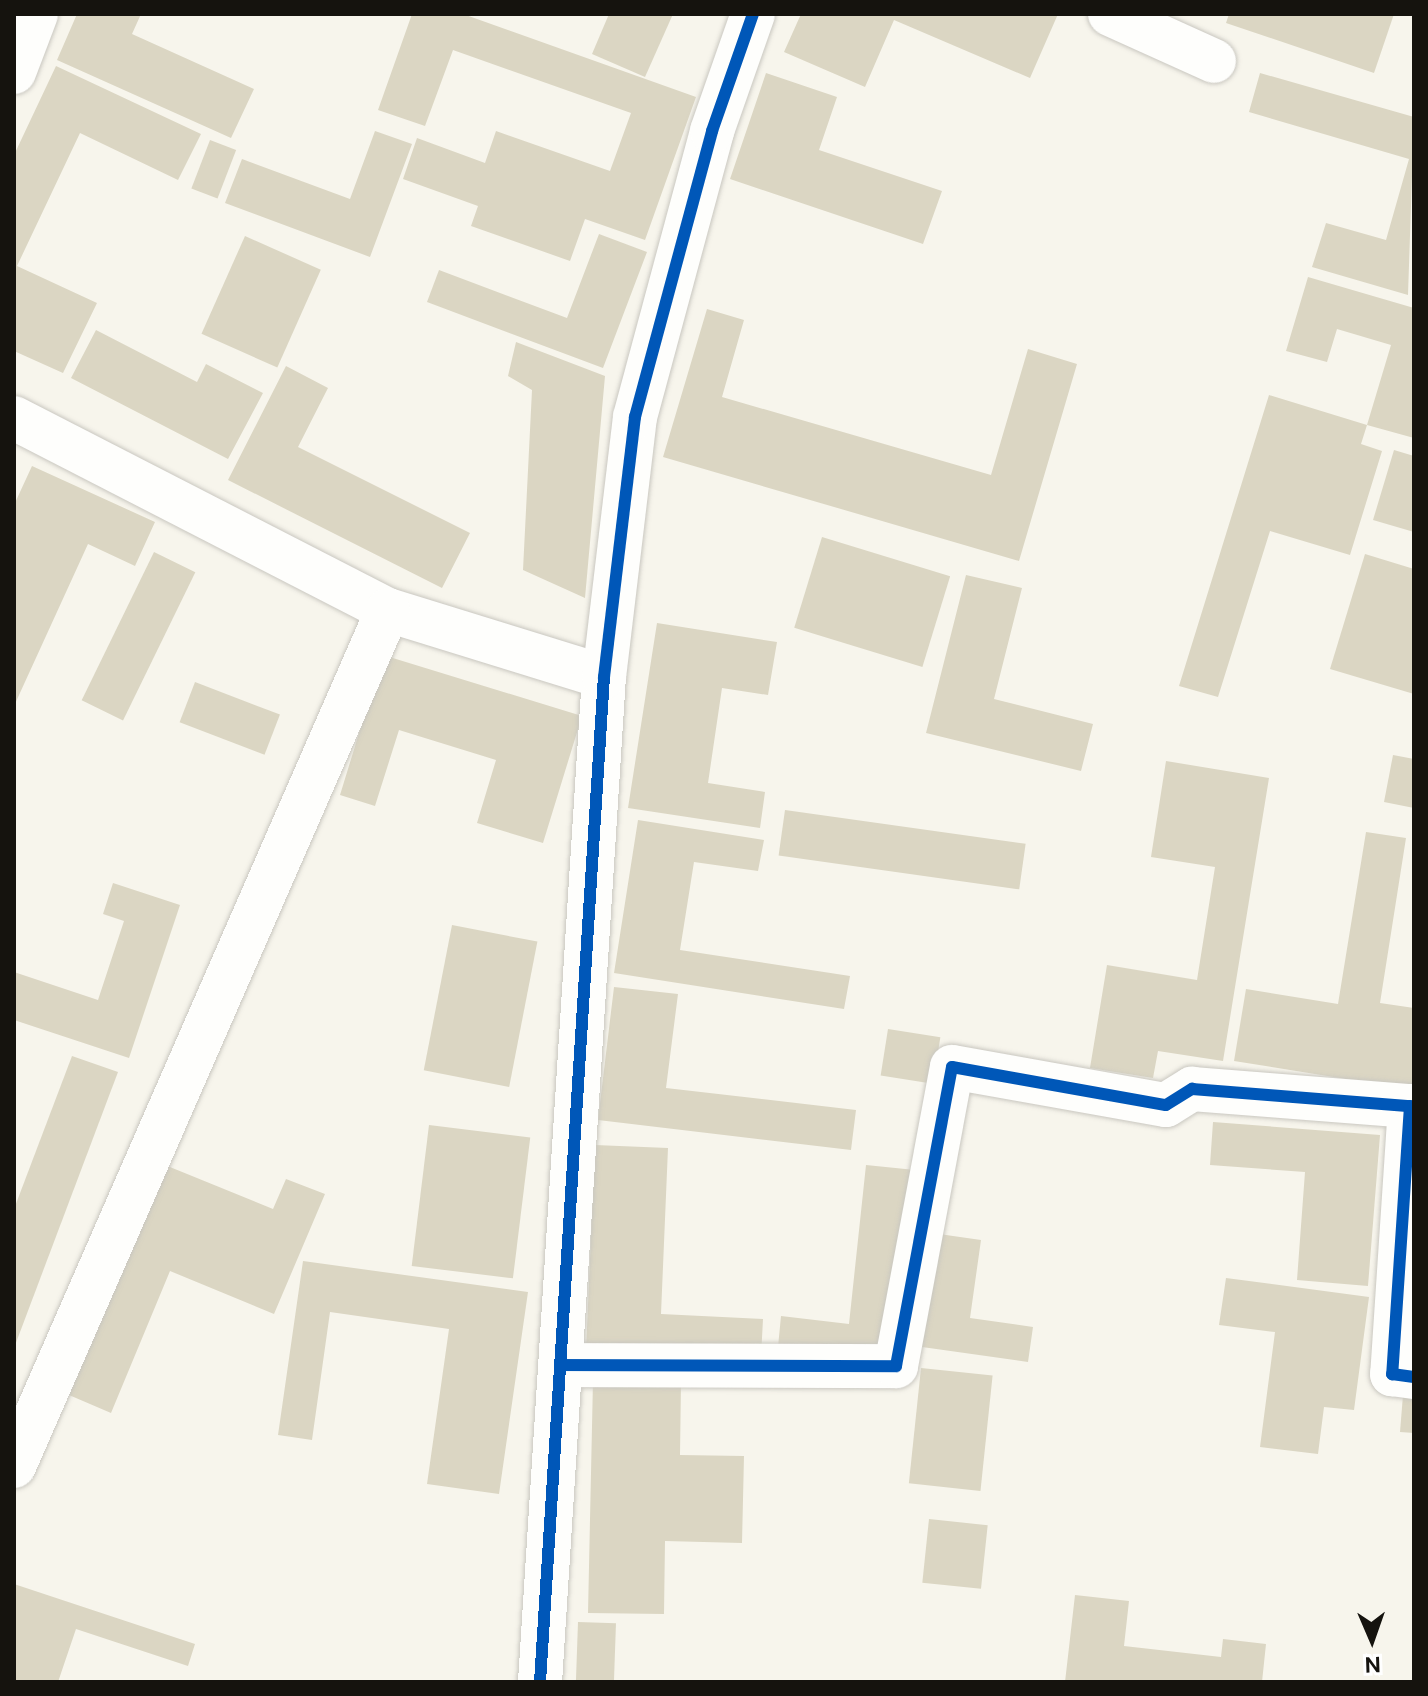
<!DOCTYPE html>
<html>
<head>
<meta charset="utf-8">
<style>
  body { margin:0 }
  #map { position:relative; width:1428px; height:1696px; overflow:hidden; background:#f7f5ec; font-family:"DM Sans",sans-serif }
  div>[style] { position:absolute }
  .building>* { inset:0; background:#dbd6c3; transform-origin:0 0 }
  .roads { filter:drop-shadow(0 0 2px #c9c7c0) drop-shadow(0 0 2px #c9c7c0) }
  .minor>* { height:44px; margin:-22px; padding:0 22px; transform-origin:22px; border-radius:22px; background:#fefefc }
  .cycleway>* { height:12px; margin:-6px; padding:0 6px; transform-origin:6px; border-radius:6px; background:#0057b8 }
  span { translate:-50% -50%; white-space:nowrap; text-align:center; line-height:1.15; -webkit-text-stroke:6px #fff; paint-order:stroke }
  .frame { position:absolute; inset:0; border:16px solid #15130e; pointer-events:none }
  .north { position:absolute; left:1332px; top:1600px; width:80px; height:80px; -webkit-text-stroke:6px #fff; paint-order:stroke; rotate:178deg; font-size:22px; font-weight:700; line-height:32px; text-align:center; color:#15130e }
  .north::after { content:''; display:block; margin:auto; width:28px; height:36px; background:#15130e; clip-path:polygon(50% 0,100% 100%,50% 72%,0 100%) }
</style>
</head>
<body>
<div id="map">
  <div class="building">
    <div style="clip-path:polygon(77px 14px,141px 14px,132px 34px,254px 89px,231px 138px,57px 60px)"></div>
    <div style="clip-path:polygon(412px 14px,463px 14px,696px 97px,645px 240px,585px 219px,570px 261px,471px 226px,478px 206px,403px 179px,417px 138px,485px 163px,496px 131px,610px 171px,631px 113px,453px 50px,425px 126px,378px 110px)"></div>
    <div style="clip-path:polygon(609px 14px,673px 14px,645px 77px,592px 54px)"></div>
    <div style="clip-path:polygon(801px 14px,1058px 14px,1030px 78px,894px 20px,865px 87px,784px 52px)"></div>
    <div style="clip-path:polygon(1229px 14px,1394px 14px,1374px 73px,1226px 23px)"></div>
    <div style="clip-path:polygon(56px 66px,201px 134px,178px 180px,80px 133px,17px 266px,97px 303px,63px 373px,14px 351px,14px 155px)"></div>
    <div style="clip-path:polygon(766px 73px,837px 97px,819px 150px,942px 191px,923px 244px,730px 179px)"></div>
    <div style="clip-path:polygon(1260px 73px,1414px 117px,1408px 295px,1312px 267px,1326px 223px,1386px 240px,1409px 159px,1249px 112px)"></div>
    <div style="clip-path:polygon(375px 131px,412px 144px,370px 257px,225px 203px,242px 159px,350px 199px)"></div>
    <div style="left:210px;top:140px;width:28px;height:52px;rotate:21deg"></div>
    <div style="clip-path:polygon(599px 234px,647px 252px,603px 368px,427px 302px,439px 270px,567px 318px)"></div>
    <div style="left:245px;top:236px;width:83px;height:107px;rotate:24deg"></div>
    <div style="clip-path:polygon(1308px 277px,1414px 308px,1414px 438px,1367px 425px,1391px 345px,1337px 329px,1327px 362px,1286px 351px)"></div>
    <div style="clip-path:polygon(707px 309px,744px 320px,722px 397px,991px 475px,1028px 349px,1077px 364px,1019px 561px,663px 457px)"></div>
    <div style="clip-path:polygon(96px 330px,197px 382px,206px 364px,263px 393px,228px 459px,71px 378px)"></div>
    <div style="clip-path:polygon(516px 342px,605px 376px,585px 598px,523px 570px,532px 390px,508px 376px)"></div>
    <div style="clip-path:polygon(286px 366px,328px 388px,298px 447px,470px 533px,442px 588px,228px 480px)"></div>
    <div style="clip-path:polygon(1269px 395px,1367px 425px,1361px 444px,1382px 451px,1350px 555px,1270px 531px,1218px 697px,1179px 686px)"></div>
    <div style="clip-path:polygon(1394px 450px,1414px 456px,1414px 532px,1373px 520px)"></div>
    <div style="clip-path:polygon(32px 466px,155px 522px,135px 566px,88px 544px,14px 706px,14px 505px)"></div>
    <div style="left:822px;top:537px;width:134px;height:95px;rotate:17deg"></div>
    <div style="left:154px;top:552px;width:46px;height:165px;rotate:26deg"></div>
    <div style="clip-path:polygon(1365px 554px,1414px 569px,1414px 694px,1330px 669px)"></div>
    <div style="clip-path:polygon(966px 575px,1022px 588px,994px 699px,1093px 724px,1081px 771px,926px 733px)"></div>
    <div style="clip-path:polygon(657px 623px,777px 642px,768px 695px,722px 688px,708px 783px,765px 792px,760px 828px,628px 808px)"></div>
    <div style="clip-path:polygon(383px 655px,582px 716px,543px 843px,477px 823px,496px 760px,399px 730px,375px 806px,340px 795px)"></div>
    <div style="left:195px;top:682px;width:91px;height:43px;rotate:21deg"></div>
    <div style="clip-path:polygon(1393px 755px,1414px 759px,1414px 808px,1384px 802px)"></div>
    <div style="clip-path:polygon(1166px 761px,1269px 778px,1223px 1061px,1158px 1051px,1153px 1078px,1090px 1068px,1107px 965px,1197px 980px,1215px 867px,1151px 857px)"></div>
    <div style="left:785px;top:810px;width:243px;height:46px;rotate:8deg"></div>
    <div style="clip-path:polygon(638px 820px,764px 840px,758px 871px,694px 862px,680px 950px,850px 976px,844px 1009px,614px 973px)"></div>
    <div style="clip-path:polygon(1366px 832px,1406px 838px,1380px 1003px,1414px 1008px,1414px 1090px,1234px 1061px,1246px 989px,1338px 1004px)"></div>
    <div style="clip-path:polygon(113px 883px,180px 905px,129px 1058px,14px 1020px,14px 972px,98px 1000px,124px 921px,103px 914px)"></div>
    <div style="left:452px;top:925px;width:87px;height:148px;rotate:11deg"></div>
    <div style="clip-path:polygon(614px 987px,678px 994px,666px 1088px,856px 1110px,851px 1150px,598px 1120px)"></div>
    <div style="left:888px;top:1029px;width:53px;height:47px;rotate:9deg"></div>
    <div style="clip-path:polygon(72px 1056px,118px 1072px,14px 1348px,14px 1209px)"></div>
    <div style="clip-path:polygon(1213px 1122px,1380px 1135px,1368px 1286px,1297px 1280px,1305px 1172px,1210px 1165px)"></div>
    <div style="left:429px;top:1125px;width:102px;height:142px;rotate:7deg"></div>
    <div style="clip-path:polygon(595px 1145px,668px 1148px,661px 1314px,763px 1319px,761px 1357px,586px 1350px)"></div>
    <div style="clip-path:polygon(165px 1165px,273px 1209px,286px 1179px,325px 1194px,274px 1314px,170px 1271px,111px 1413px,69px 1395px)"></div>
    <div style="clip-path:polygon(866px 1165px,915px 1170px,877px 1357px,778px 1347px,781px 1316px,849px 1324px)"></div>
    <div style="clip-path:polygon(932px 1233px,981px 1240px,970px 1318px,1033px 1327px,1028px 1362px,915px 1346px)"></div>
    <div style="clip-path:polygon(303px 1261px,528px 1292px,499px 1494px,427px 1484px,449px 1329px,330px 1312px,312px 1440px,278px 1435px)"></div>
    <div style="clip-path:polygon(1226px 1278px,1369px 1297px,1354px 1410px,1324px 1407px,1318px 1454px,1260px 1447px,1275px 1332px,1219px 1325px)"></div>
    <div style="left:921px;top:1368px;width:72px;height:116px;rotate:6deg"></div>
    <div style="clip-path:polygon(593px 1380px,681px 1382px,680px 1455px,744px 1456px,742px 1543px,665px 1541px,664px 1614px,588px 1613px)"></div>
    <div style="clip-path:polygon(1403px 1395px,1414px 1396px,1414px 1433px,1400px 1432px)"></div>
    <div style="left:929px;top:1519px;width:59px;height:64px;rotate:6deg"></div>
    <div style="clip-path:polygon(14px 1584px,195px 1644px,188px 1666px,76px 1629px,58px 1682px,14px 1682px)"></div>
    <div style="clip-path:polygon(1075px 1595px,1129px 1601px,1124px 1646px,1221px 1657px,1223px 1639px,1266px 1644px,1262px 1682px,1065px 1682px)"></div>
    <div style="left:578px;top:1622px;width:38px;height:60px;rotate:2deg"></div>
  </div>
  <div class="roads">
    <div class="minor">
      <div style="left:1110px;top:14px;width:114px;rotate:24.3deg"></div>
      <div style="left:14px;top:72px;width:62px;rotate:-69.2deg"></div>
      <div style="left:14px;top:418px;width:420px;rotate:27.2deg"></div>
      <div style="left:388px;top:610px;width:226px;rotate:17.2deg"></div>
      <div style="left:562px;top:1365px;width:334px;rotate:0.2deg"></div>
      <div style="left:896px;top:1366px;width:304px;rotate:-79.4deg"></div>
      <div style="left:952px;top:1067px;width:217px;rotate:10.1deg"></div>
      <div style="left:1166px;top:1105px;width:31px;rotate:-32deg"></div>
      <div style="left:1192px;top:1089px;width:219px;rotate:4.5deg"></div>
      <div style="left:1410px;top:1106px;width:269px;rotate:93.8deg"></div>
      <div style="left:1392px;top:1374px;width:22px;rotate:8deg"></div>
      <div style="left:14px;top:1466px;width:934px;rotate:-66.4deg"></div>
      <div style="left:540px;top:1682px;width:1007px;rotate:-86.36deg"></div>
      <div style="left:604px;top:677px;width:262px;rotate:-83.2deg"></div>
      <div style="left:635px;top:417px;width:296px;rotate:-74.9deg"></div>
      <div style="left:712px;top:131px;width:124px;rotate:-70.7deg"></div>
    </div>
  </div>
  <div class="cycleway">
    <div style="left:562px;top:1365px;width:334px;rotate:0.2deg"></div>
    <div style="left:896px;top:1366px;width:304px;rotate:-79.4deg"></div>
    <div style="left:952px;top:1067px;width:217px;rotate:10.1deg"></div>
    <div style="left:1166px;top:1105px;width:31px;rotate:-32deg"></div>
    <div style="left:1192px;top:1089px;width:219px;rotate:4.5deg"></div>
    <div style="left:1410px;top:1106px;width:269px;rotate:93.8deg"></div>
    <div style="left:1392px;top:1374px;width:22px;rotate:8deg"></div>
    <div style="left:540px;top:1682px;width:1007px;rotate:-86.36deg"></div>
    <div style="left:604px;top:677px;width:262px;rotate:-83.2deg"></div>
    <div style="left:635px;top:417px;width:296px;rotate:-74.9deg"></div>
    <div style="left:712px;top:131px;width:124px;rotate:-70.7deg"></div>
  </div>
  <div class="frame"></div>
  <div class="north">N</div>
</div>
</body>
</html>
